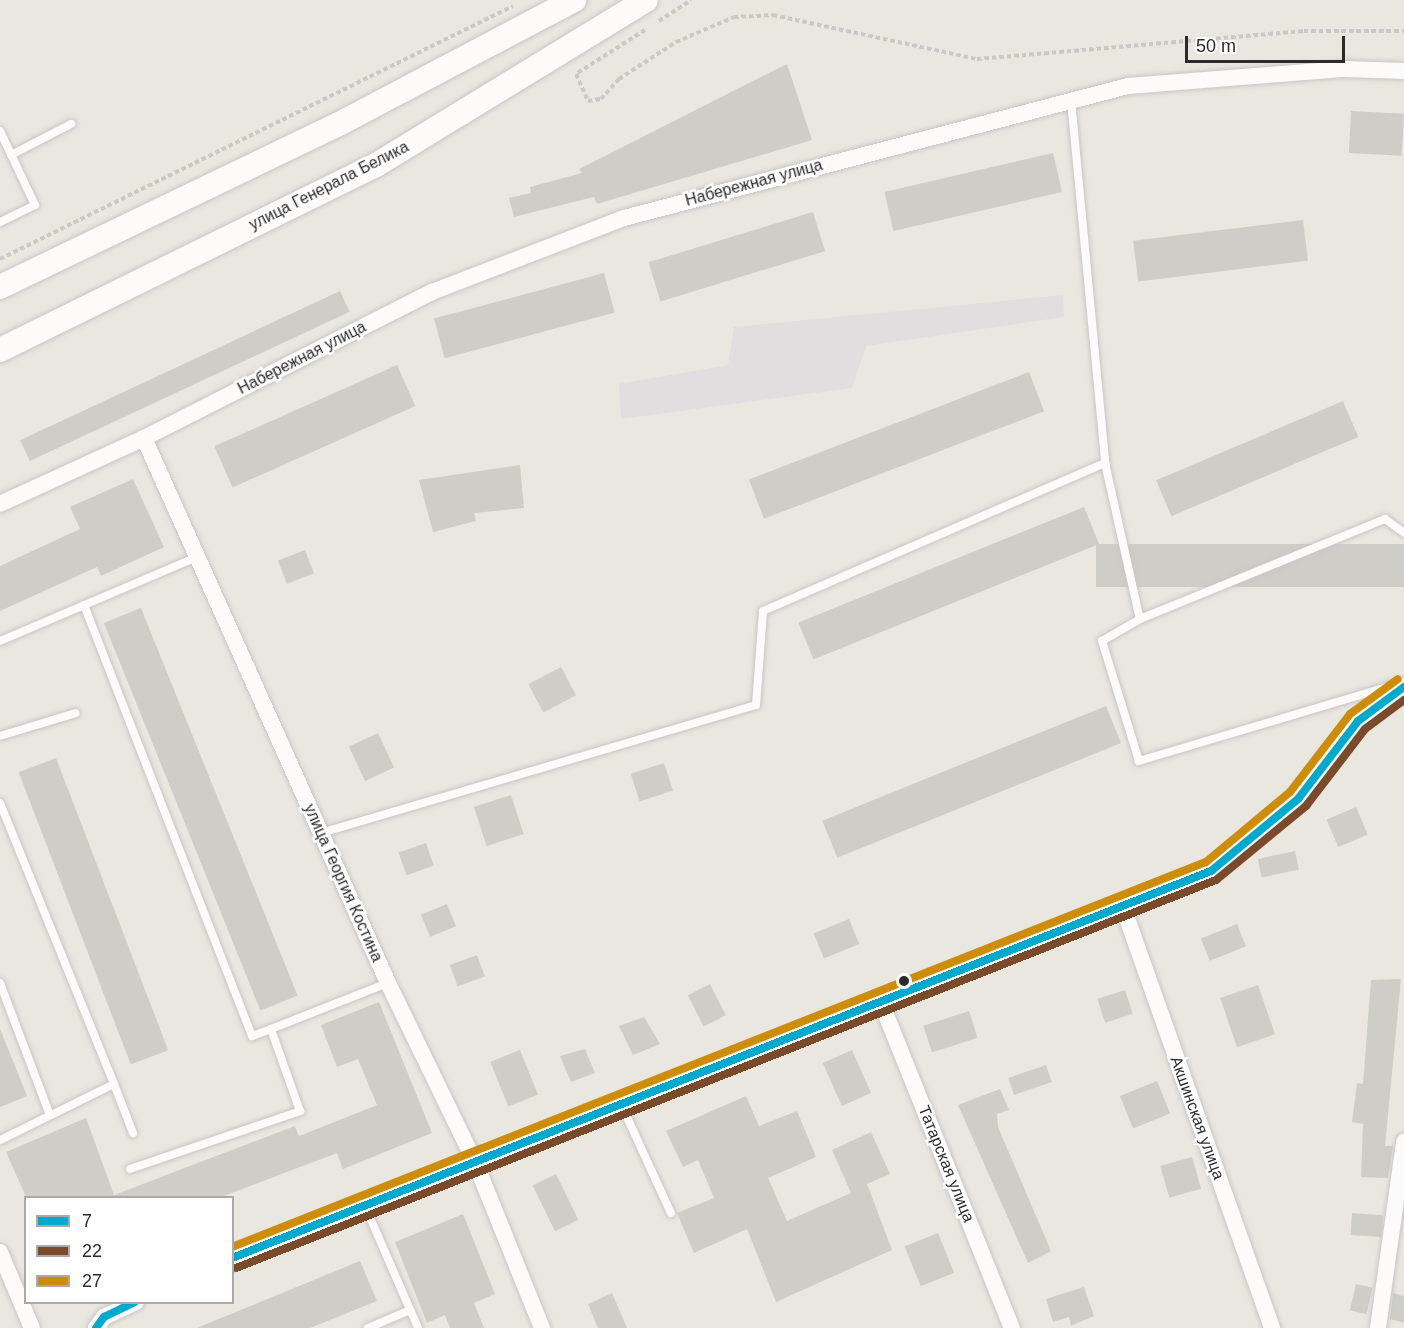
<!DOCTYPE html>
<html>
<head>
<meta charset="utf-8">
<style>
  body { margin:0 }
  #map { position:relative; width:1404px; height:1328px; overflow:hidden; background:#eae7e0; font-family:Helvetica,sans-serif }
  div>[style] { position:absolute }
  .industrial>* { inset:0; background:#e1dedf }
  .building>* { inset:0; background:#cfcdc7; transform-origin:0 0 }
  .path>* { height:4px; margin-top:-2px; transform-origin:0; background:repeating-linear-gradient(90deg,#cac9c8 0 4.5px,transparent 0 7.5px) }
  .roads { filter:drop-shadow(0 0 2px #c7c6c6) drop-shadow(0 0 2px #c7c6c6) }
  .service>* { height:8px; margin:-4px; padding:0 4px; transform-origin:4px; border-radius:4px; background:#fcfbfa }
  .minor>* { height:16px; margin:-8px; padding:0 8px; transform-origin:8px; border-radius:8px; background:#fcfbfa }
  .secondary>* { height:24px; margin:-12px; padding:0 12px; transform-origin:12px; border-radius:12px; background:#fcfbfa }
  .bus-1>* { height:8px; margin:-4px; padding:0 4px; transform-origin:4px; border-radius:4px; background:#00a9ce }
  .bus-2>* { height:8px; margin:-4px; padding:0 4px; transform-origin:4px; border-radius:4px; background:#7a4b2a }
  .bus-3>* { height:8px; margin:-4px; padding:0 4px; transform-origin:4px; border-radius:4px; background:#ce8d09 }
  .dots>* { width:16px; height:16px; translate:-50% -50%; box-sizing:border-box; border:3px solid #fff; border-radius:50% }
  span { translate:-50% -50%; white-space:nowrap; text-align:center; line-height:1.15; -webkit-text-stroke:5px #fff; paint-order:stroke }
  .street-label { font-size:16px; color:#2b2b2b }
  .legend { position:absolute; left:24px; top:1196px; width:210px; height:108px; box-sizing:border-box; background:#fff; border:2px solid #aaa; margin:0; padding:8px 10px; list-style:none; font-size:18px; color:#2b2b2b }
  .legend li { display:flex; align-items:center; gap:12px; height:30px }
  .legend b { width:30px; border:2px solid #aaa }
  .scale { position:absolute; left:1185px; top:36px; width:160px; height:27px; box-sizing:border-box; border:3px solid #2b2b2b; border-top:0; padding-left:8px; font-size:18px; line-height:21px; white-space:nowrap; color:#2b2b2b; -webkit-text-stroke:4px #fff; paint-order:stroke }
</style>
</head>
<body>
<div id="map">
  <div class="industrial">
    <div style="clip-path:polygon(1063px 295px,1064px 317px,866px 346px,852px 388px,621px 419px,619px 384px,728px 365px,734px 327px)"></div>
  </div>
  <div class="building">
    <div style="clip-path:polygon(787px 64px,812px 140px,597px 204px,594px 197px,514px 217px,509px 198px,531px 193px,530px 187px,582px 173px,579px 169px)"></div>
    <div style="left:1351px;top:111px;width:53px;height:42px;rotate:3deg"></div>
    <div style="left:1053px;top:153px;width:40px;height:173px;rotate:77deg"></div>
    <div style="left:813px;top:212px;width:41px;height:172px;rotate:73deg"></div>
    <div style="left:1303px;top:220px;width:41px;height:171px;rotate:83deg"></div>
    <div style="left:604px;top:273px;width:41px;height:176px;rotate:75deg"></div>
    <div style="left:340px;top:291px;width:23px;height:353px;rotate:65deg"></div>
    <div style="left:397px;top:365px;width:45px;height:200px;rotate:66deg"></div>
    <div style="left:1029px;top:372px;width:42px;height:300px;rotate:69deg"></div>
    <div style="left:1343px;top:401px;width:39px;height:203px;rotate:67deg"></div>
    <div style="clip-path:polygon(520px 465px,524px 508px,474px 513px,476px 521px,433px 532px,419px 480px)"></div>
    <div style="clip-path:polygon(133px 479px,164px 547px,101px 576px,97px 567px,0 611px,0 566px,80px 529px,70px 507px)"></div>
    <div style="left:1084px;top:507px;width:40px;height:308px;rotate:68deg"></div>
    <div style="left:1404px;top:544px;width:43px;height:308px;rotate:90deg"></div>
    <div style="left:305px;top:550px;width:25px;height:29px;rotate:69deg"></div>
    <div style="left:141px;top:608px;width:418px;height:40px;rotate:68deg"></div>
    <div style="left:561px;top:667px;width:32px;height:37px;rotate:62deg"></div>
    <div style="left:1106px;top:706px;width:40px;height:306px;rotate:68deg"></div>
    <div style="left:378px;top:733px;width:38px;height:32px;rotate:65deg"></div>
    <div style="left:56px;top:758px;width:313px;height:40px;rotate:69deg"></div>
    <div style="left:664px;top:763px;width:29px;height:35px;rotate:72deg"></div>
    <div style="left:511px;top:795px;width:41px;height:39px;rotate:72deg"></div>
    <div style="left:1356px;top:807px;width:30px;height:32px;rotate:67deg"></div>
    <div style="left:426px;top:843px;width:24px;height:29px;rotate:71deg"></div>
    <div style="left:1295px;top:851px;width:19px;height:38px;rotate:78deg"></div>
    <div style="left:447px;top:904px;width:24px;height:28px;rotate:68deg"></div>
    <div style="left:849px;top:919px;width:27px;height:38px;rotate:68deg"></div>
    <div style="left:1237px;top:924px;width:24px;height:39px;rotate:68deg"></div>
    <div style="left:477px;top:955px;width:23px;height:29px;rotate:70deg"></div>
    <div style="clip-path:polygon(1401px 979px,1385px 1146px,1393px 1146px,1388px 1178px,1361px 1177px,1363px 1124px,1352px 1122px,1357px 1083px,1363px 1084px,1371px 980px)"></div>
    <div style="left:710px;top:984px;width:35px;height:25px;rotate:63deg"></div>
    <div style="left:1258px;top:985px;width:52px;height:40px;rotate:71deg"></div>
    <div style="left:1125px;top:990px;width:25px;height:29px;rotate:72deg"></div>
    <div style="clip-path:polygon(379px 1002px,432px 1133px,343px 1169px,337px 1153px,221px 1197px,26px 1197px,6px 1152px,86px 1118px,114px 1195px,295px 1126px,299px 1136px,377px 1105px,358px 1059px,337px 1067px,321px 1025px)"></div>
    <div style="left:969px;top:1011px;width:28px;height:48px;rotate:72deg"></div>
    <div style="clip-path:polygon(644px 1017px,660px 1044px,633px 1055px,619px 1026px)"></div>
    <div style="clip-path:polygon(0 1029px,27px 1096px,0 1107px)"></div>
    <div style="clip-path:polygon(585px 1049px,595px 1073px,571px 1082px,560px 1056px)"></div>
    <div style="left:520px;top:1050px;width:48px;height:32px;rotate:68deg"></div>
    <div style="left:852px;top:1050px;width:47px;height:32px;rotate:66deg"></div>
    <div style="left:1046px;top:1065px;width:18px;height:40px;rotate:71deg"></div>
    <div style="left:1157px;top:1081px;width:35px;height:40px;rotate:68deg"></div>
    <div style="clip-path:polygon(1000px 1089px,1009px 1110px,997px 1114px,998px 1127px,1051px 1251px,1028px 1263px,958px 1105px)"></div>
    <div style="clip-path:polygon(746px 1096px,759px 1126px,797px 1111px,816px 1157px,768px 1178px,787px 1221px,851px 1193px,832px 1150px,871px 1132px,890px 1174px,867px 1184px,892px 1250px,776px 1302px,747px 1229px,694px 1253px,677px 1213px,714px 1198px,698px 1160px,683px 1167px,666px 1131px)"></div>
    <div style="left:1192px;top:1157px;width:33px;height:33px;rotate:74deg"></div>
    <div style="left:556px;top:1174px;width:51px;height:26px;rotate:64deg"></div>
    <div style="left:1352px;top:1213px;width:31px;height:22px;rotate:4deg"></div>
    <div style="clip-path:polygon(463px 1214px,495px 1294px,474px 1303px,484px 1328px,450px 1328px,445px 1315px,427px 1323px,395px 1242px)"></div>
    <div style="left:938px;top:1233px;width:43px;height:36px;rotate:68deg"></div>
    <div style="clip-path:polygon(360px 1261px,377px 1301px,310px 1328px,197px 1328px)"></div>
    <div style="left:1356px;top:1284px;width:17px;height:27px;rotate:13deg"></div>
    <div style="clip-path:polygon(1084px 1287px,1094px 1316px,1071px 1326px,1069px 1317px,1053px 1322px,1046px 1299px)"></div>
    <div style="clip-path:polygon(612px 1293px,627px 1328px,598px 1328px,588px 1304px)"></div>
    <div style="clip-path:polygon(1393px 1293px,1404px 1296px,1404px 1323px,1390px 1319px)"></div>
  </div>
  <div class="path">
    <div style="left:659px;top:21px;width:38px;rotate:-33deg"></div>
    <div style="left:645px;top:30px;width:82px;rotate:147.5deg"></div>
    <div style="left:576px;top:74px;width:30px;rotate:66deg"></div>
    <div style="left:588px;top:101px;width:13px;rotate:-9deg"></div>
    <div style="left:601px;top:99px;width:27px;rotate:-48deg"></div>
    <div style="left:619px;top:79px;width:68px;rotate:-33deg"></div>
    <div style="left:676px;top:42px;width:63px;rotate:-23.3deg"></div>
    <div style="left:734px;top:17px;width:39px;rotate:-3deg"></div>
    <div style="left:773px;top:15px;width:209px;rotate:12.2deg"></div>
    <div style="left:977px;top:59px;width:328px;rotate:-4.9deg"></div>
    <div style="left:1304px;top:31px;width:100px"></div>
    <div style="left:0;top:259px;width:572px;rotate:-26.25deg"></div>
  </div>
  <div class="roads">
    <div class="service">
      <div style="left:1071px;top:100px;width:365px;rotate:84.6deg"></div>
      <div style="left:1105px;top:463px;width:160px;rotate:77.4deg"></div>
      <div style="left:0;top:131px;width:82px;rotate:64.7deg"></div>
      <div style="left:35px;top:205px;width:39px;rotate:154deg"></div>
      <div style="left:11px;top:155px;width:68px;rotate:-27.3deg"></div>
      <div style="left:84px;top:605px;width:463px;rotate:68.7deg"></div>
      <div style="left:252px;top:1036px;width:20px;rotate:-20deg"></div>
      <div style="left:0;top:641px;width:216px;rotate:-23.1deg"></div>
      <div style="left:1404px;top:682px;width:277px;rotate:163.4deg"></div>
      <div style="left:1139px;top:761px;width:126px;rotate:-107.1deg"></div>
      <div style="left:1102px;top:641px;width:44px;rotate:-30.1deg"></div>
      <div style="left:1140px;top:619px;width:265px;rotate:-22.2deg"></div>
      <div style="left:1385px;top:519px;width:24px;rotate:36deg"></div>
      <div style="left:0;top:736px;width:79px;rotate:-16.8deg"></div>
      <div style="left:0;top:803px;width:303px;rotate:67.9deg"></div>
      <div style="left:114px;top:1084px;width:127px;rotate:153.8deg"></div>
      <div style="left:321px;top:833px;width:453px;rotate:-16.4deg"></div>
      <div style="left:756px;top:705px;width:94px;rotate:-85.7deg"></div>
      <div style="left:763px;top:611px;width:373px;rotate:-23.4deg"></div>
      <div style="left:0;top:983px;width:141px;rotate:69.3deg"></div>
      <div style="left:114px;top:1084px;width:53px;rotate:68.8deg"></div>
      <div style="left:621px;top:1104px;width:120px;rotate:65.4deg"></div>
      <div style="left:130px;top:1169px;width:180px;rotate:-18.8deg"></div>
      <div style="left:300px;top:1111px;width:87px;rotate:-109.5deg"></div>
      <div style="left:271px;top:1029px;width:126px;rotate:-21.5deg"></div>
      <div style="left:365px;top:1206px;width:133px;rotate:66.5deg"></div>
      <div style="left:368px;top:1328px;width:46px;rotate:-23.2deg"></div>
    </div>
    <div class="minor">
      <div style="left:144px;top:438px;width:597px;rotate:65.88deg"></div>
      <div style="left:388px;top:983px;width:199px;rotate:64.1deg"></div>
      <div style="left:475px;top:1162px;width:179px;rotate:68deg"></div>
      <div style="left:0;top:504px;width:158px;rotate:-24.6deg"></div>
      <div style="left:144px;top:438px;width:323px;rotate:-26.9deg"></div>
      <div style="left:432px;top:292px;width:206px;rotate:-21.1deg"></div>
      <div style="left:624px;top:218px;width:521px;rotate:-14.68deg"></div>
      <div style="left:1128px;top:86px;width:218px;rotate:-4.5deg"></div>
      <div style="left:1345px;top:69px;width:59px;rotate:1.9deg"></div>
      <div style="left:1123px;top:907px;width:447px;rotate:70.5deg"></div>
      <div style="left:880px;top:1000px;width:354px;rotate:68.1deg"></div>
      <div style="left:0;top:1252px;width:82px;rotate:67.2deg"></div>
      <div style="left:232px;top:1258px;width:1053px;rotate:-21.57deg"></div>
      <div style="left:1211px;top:871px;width:113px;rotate:-39.6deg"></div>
      <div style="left:1298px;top:799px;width:98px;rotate:-52.4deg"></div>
      <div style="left:1358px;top:721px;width:57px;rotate:-36.5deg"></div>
      <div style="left:96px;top:1328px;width:14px;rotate:-54deg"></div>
      <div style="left:104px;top:1317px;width:35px;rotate:-25deg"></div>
      <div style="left:1378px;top:1328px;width:188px;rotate:-82deg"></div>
    </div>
    <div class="secondary">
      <div style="left:0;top:287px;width:376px;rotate:-25.7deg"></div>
      <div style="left:339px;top:124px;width:266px;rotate:-27.8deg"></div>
      <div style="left:0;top:350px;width:419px;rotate:-26.2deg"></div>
      <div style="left:376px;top:165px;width:316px;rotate:-31.4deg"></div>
    </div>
  </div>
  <div class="bus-1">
    <div style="left:232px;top:1258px;width:1053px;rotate:-21.57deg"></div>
    <div style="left:1211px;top:871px;width:113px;rotate:-39.6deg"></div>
    <div style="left:1298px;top:799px;width:98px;rotate:-52.4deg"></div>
    <div style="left:1358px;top:721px;width:57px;rotate:-36.5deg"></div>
    <div style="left:96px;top:1328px;width:14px;rotate:-54deg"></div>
    <div style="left:104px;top:1317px;width:34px;rotate:-26deg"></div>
  </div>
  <div class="bus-2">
    <div style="left:236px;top:1268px;width:1054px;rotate:-21.6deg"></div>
    <div style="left:1216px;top:880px;width:117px;rotate:-39.4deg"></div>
    <div style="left:1306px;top:806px;width:97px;rotate:-52.5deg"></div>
    <div style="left:1365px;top:729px;width:49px;rotate:-36.6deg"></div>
  </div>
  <div class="bus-3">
    <div style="left:232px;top:1247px;width:1047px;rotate:-21.57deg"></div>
    <div style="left:1206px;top:862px;width:109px;rotate:-39.8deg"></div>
    <div style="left:1290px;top:792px;width:98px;rotate:-52.4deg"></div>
    <div style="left:1350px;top:714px;width:59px;rotate:-36.1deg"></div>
  </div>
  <div class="dots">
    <div style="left:904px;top:981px;background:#2b2b2b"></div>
  </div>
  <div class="street-label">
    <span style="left:754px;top:183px;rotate:-15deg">Набережная улица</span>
    <span style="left:329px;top:186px;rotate:-27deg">улица Генерала Белика</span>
    <span style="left:302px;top:358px;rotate:-27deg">Набережная улица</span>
    <span style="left:343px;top:883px;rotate:66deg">улица Георгия Костина</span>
    <span style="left:1197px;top:1118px;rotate:70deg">Акшинская улица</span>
    <span style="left:946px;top:1164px;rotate:68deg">Татарская улица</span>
  </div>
  <ul class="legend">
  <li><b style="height:8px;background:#00a9ce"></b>7</li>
  <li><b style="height:8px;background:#7a4b2a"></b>22</li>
  <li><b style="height:8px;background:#ce8d09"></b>27</li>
  </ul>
  <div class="scale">50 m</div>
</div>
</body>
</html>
